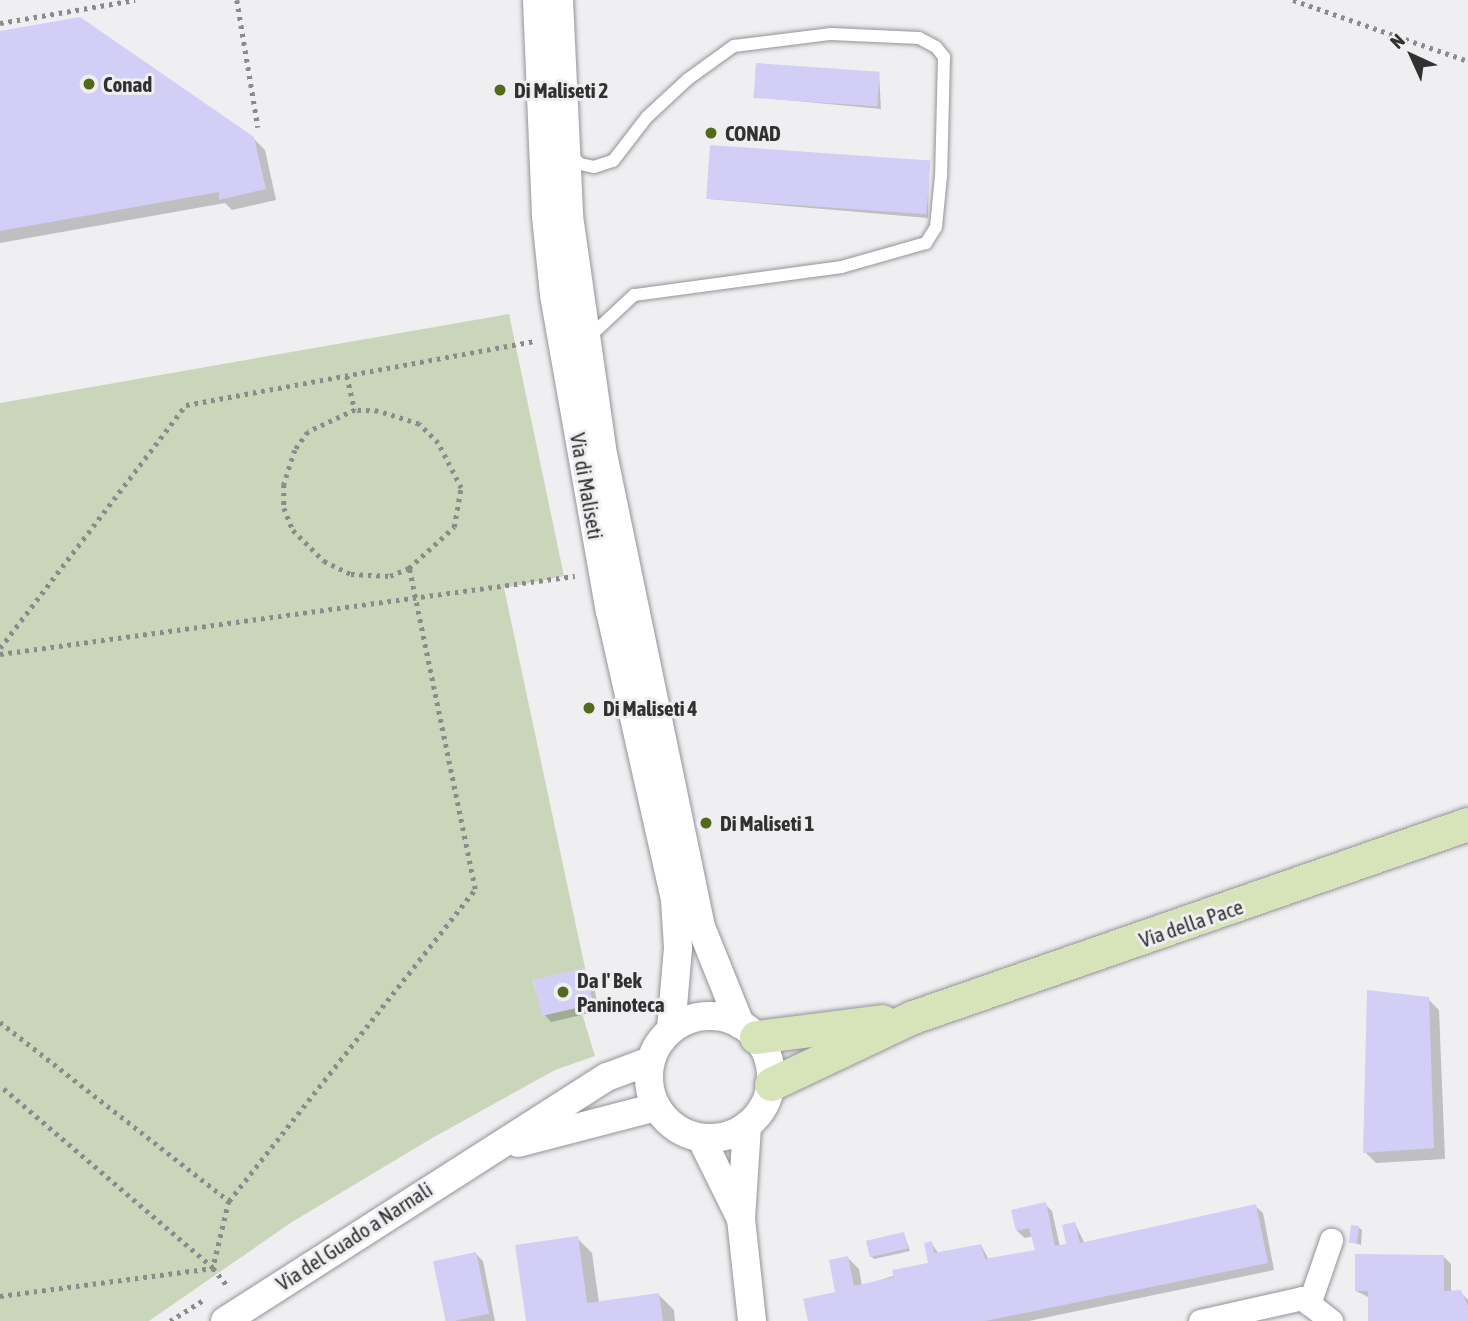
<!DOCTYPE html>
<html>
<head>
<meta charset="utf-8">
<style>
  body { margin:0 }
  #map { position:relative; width:1468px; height:1321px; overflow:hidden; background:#efeff2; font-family:"Asap Condensed",sans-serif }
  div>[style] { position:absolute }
  .green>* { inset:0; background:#cad6ba }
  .shadow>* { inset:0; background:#0003 }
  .building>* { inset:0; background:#d2cef5; transform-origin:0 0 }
  .path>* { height:4.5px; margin-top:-2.25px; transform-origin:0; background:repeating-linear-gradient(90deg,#8b8b8d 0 3.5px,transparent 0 8.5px) }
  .roads { filter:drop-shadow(0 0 2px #949497) drop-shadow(0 0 2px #949497) }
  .service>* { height:12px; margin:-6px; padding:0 6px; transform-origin:6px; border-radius:6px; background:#fff }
  .minor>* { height:23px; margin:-11.5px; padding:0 11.5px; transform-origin:11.5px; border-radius:11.5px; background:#fff }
  .tertiary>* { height:28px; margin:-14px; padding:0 14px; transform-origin:14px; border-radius:14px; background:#fff }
  .tertiary>.ring { margin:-14px; padding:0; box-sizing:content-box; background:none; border:28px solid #fff; border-radius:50% }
  .secondary>* { height:33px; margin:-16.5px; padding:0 16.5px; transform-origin:16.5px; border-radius:16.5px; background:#d7e3b9 }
  .dots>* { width:19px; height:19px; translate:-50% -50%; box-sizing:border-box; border:4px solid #efeff2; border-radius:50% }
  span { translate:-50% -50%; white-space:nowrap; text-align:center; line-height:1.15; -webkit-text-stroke:6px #efeff2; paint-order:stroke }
  .poi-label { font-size:21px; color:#313132; font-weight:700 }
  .left { translate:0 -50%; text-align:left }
  .street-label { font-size:21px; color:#313132 }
  .north { position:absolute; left:1377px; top:21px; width:70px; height:70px; -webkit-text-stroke:5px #efeff2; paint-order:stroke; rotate:315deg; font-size:19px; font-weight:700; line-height:28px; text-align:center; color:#313132 }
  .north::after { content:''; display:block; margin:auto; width:24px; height:32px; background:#313132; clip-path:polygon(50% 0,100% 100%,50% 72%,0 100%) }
</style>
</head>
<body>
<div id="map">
  <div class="green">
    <div style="clip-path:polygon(509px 314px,564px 576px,504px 588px,585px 968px,533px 981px,543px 1015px,580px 1007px,595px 1056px,555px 1070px,434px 1137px,292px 1222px,149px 1321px,0 1321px,0 403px)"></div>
  </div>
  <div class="shadow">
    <div style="clip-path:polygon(0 33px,253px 138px,265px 150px,276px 200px,232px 210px,225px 203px,0 243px)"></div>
    <div style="clip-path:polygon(879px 73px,881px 109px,755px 97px)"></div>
    <div style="clip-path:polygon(929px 163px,928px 218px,708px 199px)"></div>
    <div style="clip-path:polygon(585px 970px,592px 977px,599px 1011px,551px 1022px,544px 1014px)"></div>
    <div style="clip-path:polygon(1428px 999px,1439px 1010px,1445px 1159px,1376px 1163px,1365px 1152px)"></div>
    <div style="clip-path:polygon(1045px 1204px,1052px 1211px,1060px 1247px,1068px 1245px,1075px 1224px,1085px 1244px,1255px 1206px,1263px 1213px,1274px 1270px,1029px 1321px,809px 1321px,837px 1294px,848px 1258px,859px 1269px,862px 1286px,930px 1264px,931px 1243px,939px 1254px,981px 1245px,989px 1260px,1037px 1251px,1033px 1236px,1025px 1238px,1017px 1231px)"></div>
    <div style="clip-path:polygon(1358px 1227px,1362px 1230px,1361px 1245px,1352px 1242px)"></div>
    <div style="clip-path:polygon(904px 1234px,910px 1251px,874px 1259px,871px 1256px)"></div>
    <div style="clip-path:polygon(577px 1238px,592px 1253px,599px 1303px,659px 1295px,674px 1310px,675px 1321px,527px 1321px)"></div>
    <div style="clip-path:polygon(475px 1253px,483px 1261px,495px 1321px,447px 1321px,435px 1262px)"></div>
    <div style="clip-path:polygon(1444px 1257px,1451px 1264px,1451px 1292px,1460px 1292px,1468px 1300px,1468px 1321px,1370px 1321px,1370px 1298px,1356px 1291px)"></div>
  </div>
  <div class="building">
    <div style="clip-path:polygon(80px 17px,254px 137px,266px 189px,219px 200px,219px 192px,0 231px,0 31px)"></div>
    <div style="left:756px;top:63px;width:124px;height:35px;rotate:4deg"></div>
    <div style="left:710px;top:145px;width:221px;height:54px;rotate:4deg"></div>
    <div style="left:585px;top:968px;width:37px;height:53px;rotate:77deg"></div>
    <div style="clip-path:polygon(1367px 990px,1429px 997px,1434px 1148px,1363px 1153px)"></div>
    <div style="clip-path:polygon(1046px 1202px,1055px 1246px,1066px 1244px,1062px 1225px,1075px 1222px,1080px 1243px,1256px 1204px,1268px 1263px,985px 1321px,808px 1321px,803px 1299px,835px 1292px,829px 1260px,848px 1256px,854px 1286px,894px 1277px,892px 1270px,928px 1263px,924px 1243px,932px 1241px,934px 1253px,981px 1244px,985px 1259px,1035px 1250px,1029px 1228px,1016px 1231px,1011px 1210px)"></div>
    <div style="left:1351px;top:1225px;width:8px;height:18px;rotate:7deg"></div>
    <div style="left:904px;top:1232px;width:17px;height:39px;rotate:77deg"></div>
    <div style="clip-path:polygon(578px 1236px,587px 1303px,659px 1293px,663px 1321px,526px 1321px,515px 1245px)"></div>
    <div style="left:476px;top:1252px;width:63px;height:44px;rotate:78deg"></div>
    <div style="clip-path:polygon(1355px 1254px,1444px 1255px,1444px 1291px,1461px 1290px,1468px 1306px,1468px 1321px,1368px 1321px,1368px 1291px,1355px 1291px)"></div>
  </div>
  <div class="path">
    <div style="left:237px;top:0;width:129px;rotate:80.6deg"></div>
    <div style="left:1293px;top:0;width:185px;rotate:19.2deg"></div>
    <div style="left:0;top:23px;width:137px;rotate:-9.7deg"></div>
    <div style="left:347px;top:376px;width:35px;rotate:77deg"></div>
    <div style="left:355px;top:410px;width:52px;rotate:154.9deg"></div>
    <div style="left:308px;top:432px;width:22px;rotate:126deg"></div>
    <div style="left:295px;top:450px;width:36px;rotate:108deg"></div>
    <div style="left:284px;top:484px;width:24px;rotate:90deg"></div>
    <div style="left:284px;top:508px;width:24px;rotate:68deg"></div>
    <div style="left:293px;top:530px;width:44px;rotate:45deg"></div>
    <div style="left:324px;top:561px;width:30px;rotate:26deg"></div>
    <div style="left:351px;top:574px;width:39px;rotate:3deg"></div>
    <div style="left:390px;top:576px;width:21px;rotate:-23deg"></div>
    <div style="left:409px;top:568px;width:61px;rotate:-42.3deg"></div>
    <div style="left:454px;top:527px;width:40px;rotate:-80deg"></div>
    <div style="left:461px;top:488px;width:51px;rotate:-117.1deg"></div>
    <div style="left:438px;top:443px;width:27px;rotate:-135deg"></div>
    <div style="left:419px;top:424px;width:43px;rotate:-162.4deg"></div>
    <div style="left:378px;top:411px;width:23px;rotate:-178deg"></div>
    <div style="left:0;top:648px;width:306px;rotate:-52.6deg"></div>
    <div style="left:186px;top:405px;width:354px;rotate:-10.4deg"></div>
    <div style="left:0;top:654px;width:580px;rotate:-7.73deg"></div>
    <div style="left:0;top:1022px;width:291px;rotate:38deg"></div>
    <div style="left:229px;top:1201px;width:69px;rotate:103.4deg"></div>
    <div style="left:213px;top:1268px;width:280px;rotate:-139.5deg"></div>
    <div style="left:229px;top:1201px;width:397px;rotate:-51.7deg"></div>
    <div style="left:475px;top:889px;width:328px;rotate:-101.6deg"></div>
    <div style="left:0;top:1296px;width:215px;rotate:-7.5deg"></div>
    <div style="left:213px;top:1268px;width:22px;rotate:51deg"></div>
    <div style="left:170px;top:1321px;width:41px;rotate:-32.2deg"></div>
  </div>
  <div class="roads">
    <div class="service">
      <div style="left:569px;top:153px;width:16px;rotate:45deg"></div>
      <div style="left:580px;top:164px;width:14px;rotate:12deg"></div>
      <div style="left:594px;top:167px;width:20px;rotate:-18deg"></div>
      <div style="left:613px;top:161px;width:56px;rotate:-52.3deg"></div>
      <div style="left:647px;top:117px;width:56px;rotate:-42.8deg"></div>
      <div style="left:688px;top:79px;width:57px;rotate:-35.7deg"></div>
      <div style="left:734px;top:46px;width:98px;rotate:-7.1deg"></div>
      <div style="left:831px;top:34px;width:88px;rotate:2.6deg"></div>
      <div style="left:919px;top:38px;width:19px;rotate:28deg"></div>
      <div style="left:936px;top:47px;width:13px;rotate:51deg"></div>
      <div style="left:944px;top:57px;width:119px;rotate:91.4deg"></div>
      <div style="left:941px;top:176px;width:51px;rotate:95.6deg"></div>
      <div style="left:936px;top:227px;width:19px;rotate:122deg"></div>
      <div style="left:926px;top:243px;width:87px;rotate:164.1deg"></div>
      <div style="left:842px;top:267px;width:210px;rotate:172.3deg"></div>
      <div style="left:634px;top:295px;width:63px;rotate:136.9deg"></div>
    </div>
    <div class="minor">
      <div style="left:1309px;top:1304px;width:68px;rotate:-71deg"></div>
      <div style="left:1200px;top:1321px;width:105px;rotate:-12.7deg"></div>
      <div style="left:1302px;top:1298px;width:37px;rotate:38deg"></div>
    </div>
    <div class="tertiary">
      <div style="left:537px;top:0;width:216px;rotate:87.6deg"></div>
      <div style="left:546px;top:216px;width:79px;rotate:84.2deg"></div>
      <div style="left:554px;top:295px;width:321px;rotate:80deg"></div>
      <div style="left:610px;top:611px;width:296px;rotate:77.3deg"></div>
      <div style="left:675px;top:900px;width:48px;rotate:86.4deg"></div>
      <div style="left:678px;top:948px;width:82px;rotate:94.9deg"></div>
      <div style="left:559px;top:0;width:216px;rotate:87.3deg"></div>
      <div style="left:569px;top:216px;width:235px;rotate:81.9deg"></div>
      <div style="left:602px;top:449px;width:488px;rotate:78.3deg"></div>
      <div style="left:701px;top:927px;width:105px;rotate:68.1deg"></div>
      <div class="ring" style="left:649px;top:1016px;width:94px;height:94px"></div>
      <div style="left:747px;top:1126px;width:93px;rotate:93.7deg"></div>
      <div style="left:741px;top:1219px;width:103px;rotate:83.8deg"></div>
      <div style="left:701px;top:1138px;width:88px;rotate:63.7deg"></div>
      <div style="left:518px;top:1143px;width:143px;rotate:-14.6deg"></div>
      <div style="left:225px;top:1321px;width:453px;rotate:-32.6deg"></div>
      <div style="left:607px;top:1077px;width:46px;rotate:-20.4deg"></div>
    </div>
    <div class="secondary">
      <div style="left:756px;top:1037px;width:127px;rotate:-7.2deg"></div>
      <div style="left:771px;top:1084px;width:157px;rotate:-25.3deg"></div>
      <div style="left:913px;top:1017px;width:588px;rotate:-19.18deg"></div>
    </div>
  </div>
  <div class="dots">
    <div style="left:89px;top:84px;background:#516a1c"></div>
    <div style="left:500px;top:90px;background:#516a1c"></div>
    <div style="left:711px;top:133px;background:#516a1c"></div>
    <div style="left:589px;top:708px;background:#516a1c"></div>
    <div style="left:706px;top:823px;background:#516a1c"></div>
    <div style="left:563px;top:992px;background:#516a1c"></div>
  </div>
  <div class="poi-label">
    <span class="left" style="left:103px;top:84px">Conad</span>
    <span class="left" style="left:514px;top:90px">Di Maliseti 2</span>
    <span class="left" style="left:725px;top:133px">CONAD</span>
    <span class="left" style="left:603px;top:708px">Di Maliseti 4</span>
    <span class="left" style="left:720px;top:823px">Di Maliseti 1</span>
    <span class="left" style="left:577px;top:992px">Da I' Bek<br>Paninoteca</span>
  </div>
  <div class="street-label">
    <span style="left:587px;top:486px;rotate:80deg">Via di Maliseti</span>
    <span style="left:1191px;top:923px;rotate:-19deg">Via della Pace</span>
    <span style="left:354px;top:1236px;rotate:-33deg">Via del Guado a Narnali</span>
  </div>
  <div class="north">N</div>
</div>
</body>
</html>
